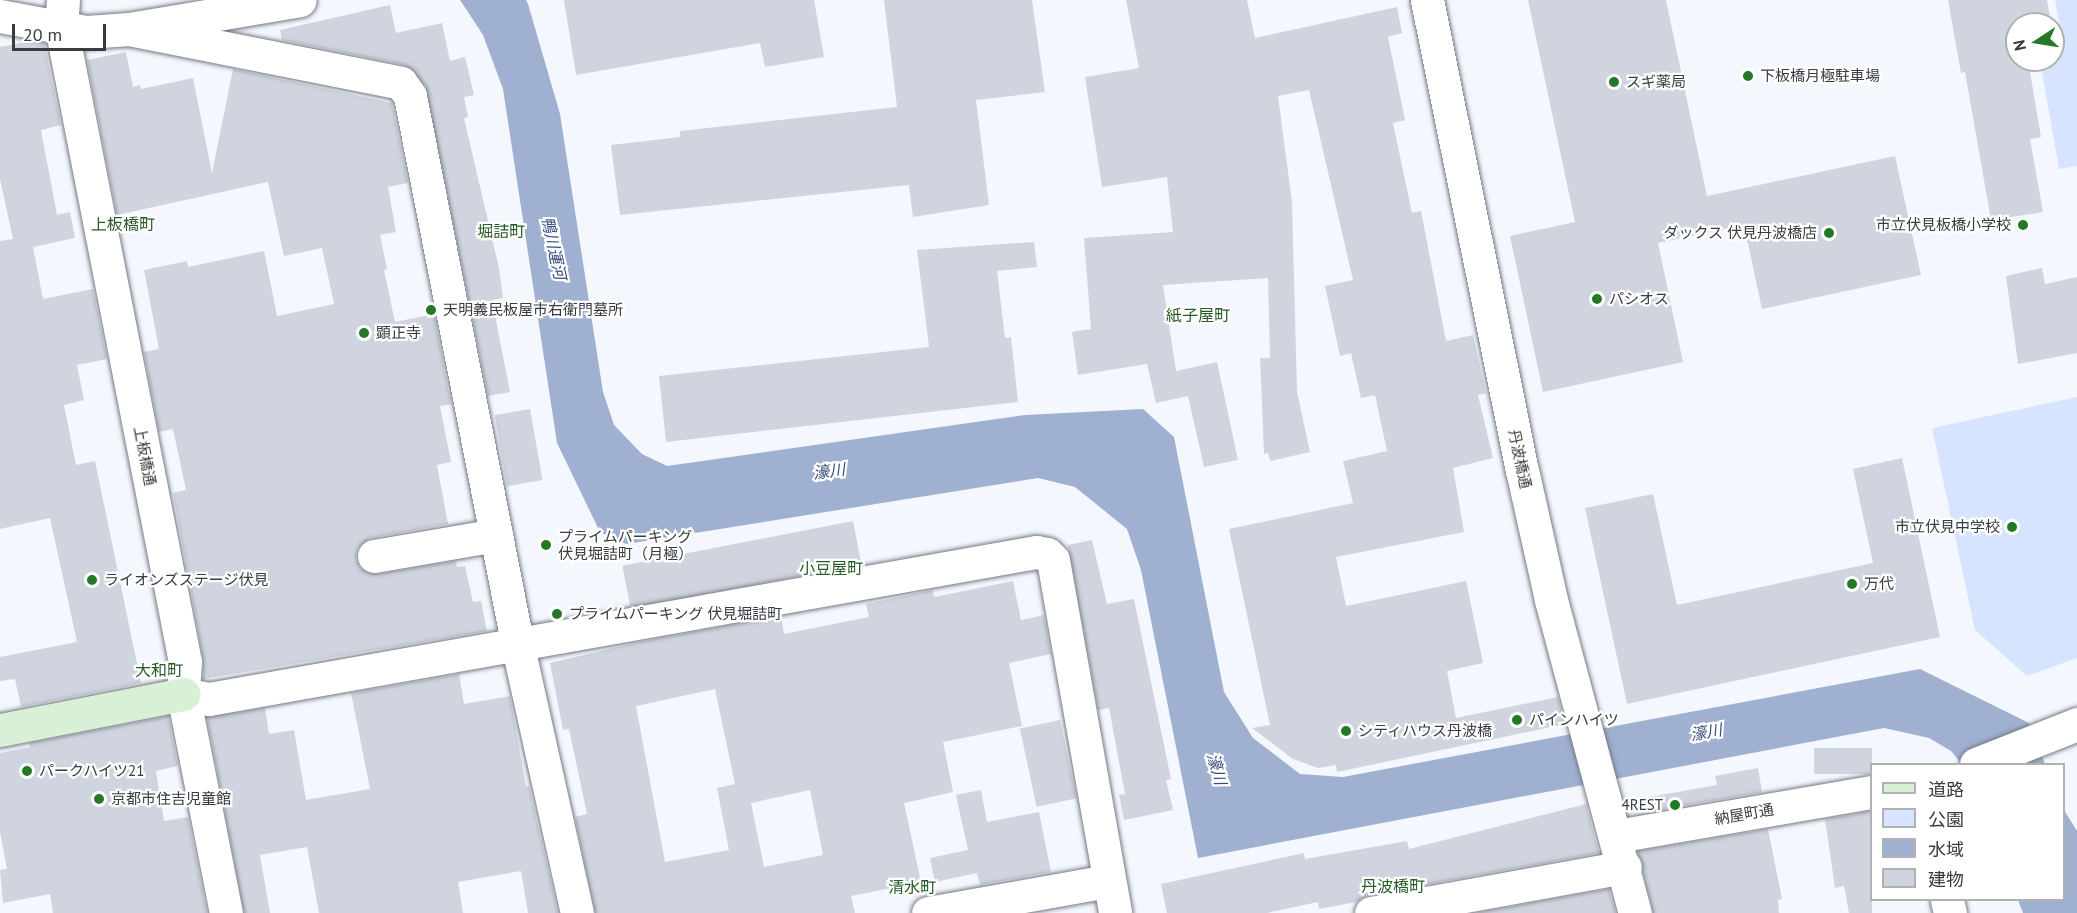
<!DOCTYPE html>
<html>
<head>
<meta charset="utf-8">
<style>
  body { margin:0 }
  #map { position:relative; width:2077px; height:913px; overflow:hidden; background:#f4f7fe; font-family:"PT Sans","Noto Sans JP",sans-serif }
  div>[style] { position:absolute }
  .green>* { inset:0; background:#d6e4ff }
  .water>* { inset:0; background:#9fb0d1 }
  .building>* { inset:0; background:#cfd4df; transform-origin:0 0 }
  .roads { filter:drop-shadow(0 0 2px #757a83) drop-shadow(0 0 2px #757a83) }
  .street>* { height:33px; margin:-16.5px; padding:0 16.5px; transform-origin:16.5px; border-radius:16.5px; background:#fff }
  .secondary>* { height:33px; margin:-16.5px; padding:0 16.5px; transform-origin:16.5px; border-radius:16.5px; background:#d7f0d6 }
  .dots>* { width:16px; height:16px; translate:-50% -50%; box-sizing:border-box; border:3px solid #fff; border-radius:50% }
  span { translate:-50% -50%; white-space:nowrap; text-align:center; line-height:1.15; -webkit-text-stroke:4.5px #fff; paint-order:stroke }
  .poi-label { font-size:15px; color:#383b3f }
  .left { translate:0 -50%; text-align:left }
  .right { translate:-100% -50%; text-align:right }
  .street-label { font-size:15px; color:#383b3f }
  .neighbourhood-label { font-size:16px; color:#275b27 }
  .water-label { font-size:16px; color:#374d7b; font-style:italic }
  .legend { position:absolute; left:1870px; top:763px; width:195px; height:138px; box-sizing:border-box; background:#fff; border:2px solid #afb1b2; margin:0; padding:8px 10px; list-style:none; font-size:18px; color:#383b3f }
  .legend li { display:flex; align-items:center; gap:12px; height:30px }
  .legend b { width:30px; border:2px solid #afb1b2 }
  .north { position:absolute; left:2005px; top:12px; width:60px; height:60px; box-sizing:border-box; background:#fff; border:2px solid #afb1b2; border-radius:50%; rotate:258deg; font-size:16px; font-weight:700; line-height:24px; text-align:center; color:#383b3f }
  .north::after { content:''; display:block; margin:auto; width:21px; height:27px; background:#237926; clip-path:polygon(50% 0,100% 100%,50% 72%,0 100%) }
  .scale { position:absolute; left:12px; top:24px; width:94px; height:27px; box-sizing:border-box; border:3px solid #383b3f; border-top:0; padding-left:8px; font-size:18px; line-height:21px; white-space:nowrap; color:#383b3f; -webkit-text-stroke:4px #fff; paint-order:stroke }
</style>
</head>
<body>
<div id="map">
  <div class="green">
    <div style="clip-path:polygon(2055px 0,2077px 0,2077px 166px,2059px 169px,2040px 60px,2053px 60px,2053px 53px,2064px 51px)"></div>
    <div style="clip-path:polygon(2077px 397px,2077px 658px,2027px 676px,1975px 630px,1932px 428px)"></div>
  </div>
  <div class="water">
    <div style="clip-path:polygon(460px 0,526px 0,528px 4px,560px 114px,603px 392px,614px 425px,642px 454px,667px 466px,1025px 415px,1143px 409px,1174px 437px,1224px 692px,1253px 738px,1300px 774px,1343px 777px,1920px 669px,2029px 723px,2045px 764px,1962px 764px,1951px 751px,1929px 738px,1884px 728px,1198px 858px,1141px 570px,1127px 529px,1075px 487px,1038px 478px,626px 544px,600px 532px,557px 443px,503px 89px,483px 35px)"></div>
    <div style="clip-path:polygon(2064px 810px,2077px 831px,2077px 913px,2023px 913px,2018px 900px,2064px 900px)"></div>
  </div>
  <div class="building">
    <div style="clip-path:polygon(564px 0,814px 0,824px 57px,765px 67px,760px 43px,576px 75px)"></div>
    <div style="clip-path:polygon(884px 0,1032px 0,1045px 92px,976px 100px,989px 205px,913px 217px,909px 185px,620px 215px,611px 145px,680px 137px,680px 131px,897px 107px)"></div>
    <div style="clip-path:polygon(1126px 0,1247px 0,1255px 38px,1397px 7px,1402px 33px,1388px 37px,1405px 120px,1393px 123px,1412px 213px,1421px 211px,1446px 341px,1473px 335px,1486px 393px,1478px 395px,1493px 458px,1453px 468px,1464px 532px,1336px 557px,1346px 606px,1466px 581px,1483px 663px,1447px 671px,1456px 718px,1558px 697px,1565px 724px,1337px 772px,1336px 765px,1318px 768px,1293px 759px,1252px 728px,1270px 725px,1229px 529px,1353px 503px,1343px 461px,1387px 451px,1375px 395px,1361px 398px,1351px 353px,1340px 356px,1325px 286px,1353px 280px,1309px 90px,1278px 96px,1292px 202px,1297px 392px,1310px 452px,1270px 461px,1268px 453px,1264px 454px,1260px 358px,1270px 358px,1268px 278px,1163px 285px,1176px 371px,1217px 362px,1238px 460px,1204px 467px,1188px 396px,1156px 403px,1147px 364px,1078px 375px,1072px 332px,1091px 329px,1084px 238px,1173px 232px,1167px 177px,1102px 187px,1085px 77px,1139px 68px)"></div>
    <div style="clip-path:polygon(1528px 0,1666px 0,1707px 196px,1895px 156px,1921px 275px,1762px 309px,1744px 225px,1658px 243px,1683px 362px,1543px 392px,1510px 236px,1575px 222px)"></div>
    <div style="clip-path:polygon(1948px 0,2047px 0,2051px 24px,2017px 24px,2017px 60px,2028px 60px,2041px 137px,2030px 139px,2043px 212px,1991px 220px,1965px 72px,1961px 73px)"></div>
    <div style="clip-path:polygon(390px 5px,396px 33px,442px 23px,450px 61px,465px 57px,474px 95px,464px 97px,468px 117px,464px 118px,499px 268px,503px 298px,492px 300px,510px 392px,488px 396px,425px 85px,405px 65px,282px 40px,280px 30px)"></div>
    <div style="clip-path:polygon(32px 41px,44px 43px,61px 125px,41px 130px,57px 215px,70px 212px,75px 238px,33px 247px,43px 299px,93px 289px,107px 359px,77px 365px,84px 400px,64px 405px,76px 465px,95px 461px,141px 683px,21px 707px,15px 679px,0 681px,0 657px,77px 642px,50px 518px,0 529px,0 241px,13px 239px,0 179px,0 47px)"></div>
    <div style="clip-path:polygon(126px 52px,133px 87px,140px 85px,141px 89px,193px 78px,212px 173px,233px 69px,392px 103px,408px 183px,388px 187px,396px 232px,380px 235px,387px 269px,384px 270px,395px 322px,434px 314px,451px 404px,440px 406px,451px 462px,437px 465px,448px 524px,370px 538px,357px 549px,356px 560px,360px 568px,377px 574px,456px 561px,457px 567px,465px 566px,473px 602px,481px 601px,487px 631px,203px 679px,203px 658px,173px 493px,186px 490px,173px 429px,159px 432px,144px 352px,159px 349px,144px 270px,187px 261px,188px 267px,264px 251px,277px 316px,334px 304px,322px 248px,284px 256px,268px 182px,117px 215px,87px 60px)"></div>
    <div style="clip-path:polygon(1034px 242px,1037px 267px,997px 271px,1005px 338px,1011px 337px,1018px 402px,666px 442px,659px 376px,929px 347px,917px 250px)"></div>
    <div style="clip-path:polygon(2042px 268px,2045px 284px,2077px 277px,2077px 353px,2018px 364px,2006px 276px)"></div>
    <div style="left:530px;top:409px;width:72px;height:36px;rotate:80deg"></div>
    <div style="clip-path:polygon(1902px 458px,1940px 637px,1627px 704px,1585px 508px,1653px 494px,1677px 605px,1873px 563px,1853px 469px)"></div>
    <div style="left:853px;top:521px;width:44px;height:235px;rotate:79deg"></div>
    <div style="clip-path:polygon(1092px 540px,1107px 604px,1134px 599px,1171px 779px,1166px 780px,1173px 810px,1124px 820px,1119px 795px,1125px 794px,1109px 708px,1098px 710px,1068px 545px)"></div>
    <div style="clip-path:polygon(evenodd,1013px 581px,1021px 620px,1044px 615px,1051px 654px,1009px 663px,1022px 726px,943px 742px,953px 792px,904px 803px,921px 882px,851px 896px,855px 913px,595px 913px,575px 817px,587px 814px,569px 729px,563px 730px,550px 663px,639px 642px,781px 616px,784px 634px,869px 617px,866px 604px,933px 590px,934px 597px,1013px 581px,715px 689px,735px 784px,717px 788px,729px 850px,665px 862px,636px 706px,715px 689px,1013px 581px,810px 790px,823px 855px,764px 867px,751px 803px,810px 790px)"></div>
    <div style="clip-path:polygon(459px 674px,464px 704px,510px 696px,526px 786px,529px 786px,558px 913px,528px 913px,521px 871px,458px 882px,463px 913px,319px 913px,307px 847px,260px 855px,270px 913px,244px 913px,207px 717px,265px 708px,269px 734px,294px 730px,306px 800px,370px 789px,351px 693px)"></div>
    <div style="clip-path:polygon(168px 716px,178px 766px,156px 771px,164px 821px,188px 817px,207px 913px,53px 913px,50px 894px,3px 903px,0 870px,7px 869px,0 832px,0 753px,30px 747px,29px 743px)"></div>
    <div style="left:1060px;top:720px;width:80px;height:41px;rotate:78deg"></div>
    <div style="left:1872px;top:748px;width:26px;height:58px;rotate:90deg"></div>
    <div style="clip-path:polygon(1758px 768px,1762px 792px,1641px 813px,1638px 799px,1717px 785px,1715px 776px)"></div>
    <div style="clip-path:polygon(981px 790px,987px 822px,1039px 812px,1051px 872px,980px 885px,977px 873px,935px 882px,930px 858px,968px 850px,956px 795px)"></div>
    <div style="clip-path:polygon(1586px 804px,1599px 853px,1368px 895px,1356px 902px,1319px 909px,1318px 902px,1267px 913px,1167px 913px,1161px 884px,1304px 853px,1305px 859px,1407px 841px,1409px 849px)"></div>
    <div style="clip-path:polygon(1872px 811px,1872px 913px,1849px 913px,1844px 886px,1835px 888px,1825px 819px)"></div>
    <div style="clip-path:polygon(1768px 829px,1782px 899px,1778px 900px,1779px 913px,1653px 913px,1638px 851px)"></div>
    <div style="clip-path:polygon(1609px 889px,1616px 913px,1476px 913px)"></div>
  </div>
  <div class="roads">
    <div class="street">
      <div style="left:63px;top:0;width:26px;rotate:94deg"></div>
      <div style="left:61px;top:26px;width:648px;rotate:78.97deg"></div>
      <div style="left:185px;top:662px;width:32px;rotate:94deg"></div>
      <div style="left:183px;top:694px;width:223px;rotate:78.9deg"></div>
      <div style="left:1427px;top:0;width:480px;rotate:78.6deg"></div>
      <div style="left:1522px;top:470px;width:133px;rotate:77.4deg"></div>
      <div style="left:1551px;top:600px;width:324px;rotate:75deg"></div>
      <div style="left:0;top:16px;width:87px;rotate:10.5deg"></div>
      <div style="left:86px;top:32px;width:43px;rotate:-4deg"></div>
      <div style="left:129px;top:29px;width:173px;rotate:-9.6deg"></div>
      <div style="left:129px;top:29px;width:277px;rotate:11.2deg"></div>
      <div style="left:401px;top:83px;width:16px;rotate:55deg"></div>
      <div style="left:410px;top:96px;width:561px;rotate:78.91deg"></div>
      <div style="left:518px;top:647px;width:272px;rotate:77.5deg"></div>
      <div style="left:374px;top:556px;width:124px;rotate:-9.8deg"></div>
      <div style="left:183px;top:694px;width:26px;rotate:11deg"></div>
      <div style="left:209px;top:699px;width:840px;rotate:-10.08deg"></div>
      <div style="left:1036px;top:552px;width:11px;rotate:10deg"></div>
      <div style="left:1047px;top:554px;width:8px;rotate:45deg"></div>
      <div style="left:1053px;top:560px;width:358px;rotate:80deg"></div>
      <div style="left:1976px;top:764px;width:109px;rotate:-21.6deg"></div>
      <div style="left:1617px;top:836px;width:259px;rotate:-9.8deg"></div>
      <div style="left:1947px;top:900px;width:13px;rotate:77deg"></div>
      <div style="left:928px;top:913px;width:183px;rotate:-10.1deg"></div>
      <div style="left:1371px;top:913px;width:258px;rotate:-10.3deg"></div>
    </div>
    <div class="secondary">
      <div style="left:0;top:730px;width:187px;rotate:-11.1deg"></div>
    </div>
  </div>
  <div class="dots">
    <div style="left:1748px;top:76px;background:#237926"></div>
    <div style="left:1614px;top:82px;background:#237926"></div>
    <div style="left:2023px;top:225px;background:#237926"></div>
    <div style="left:1829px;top:233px;background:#237926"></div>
    <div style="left:1597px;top:299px;background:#237926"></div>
    <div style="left:431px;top:310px;background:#237926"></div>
    <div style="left:364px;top:333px;background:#237926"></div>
    <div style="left:2012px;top:527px;background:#237926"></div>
    <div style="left:546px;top:545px;background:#237926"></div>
    <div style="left:92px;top:580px;background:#237926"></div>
    <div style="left:1852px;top:584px;background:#237926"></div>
    <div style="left:557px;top:614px;background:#237926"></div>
    <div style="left:1517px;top:720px;background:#237926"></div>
    <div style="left:1346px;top:731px;background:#237926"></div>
    <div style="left:27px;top:771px;background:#237926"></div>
    <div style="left:99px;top:799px;background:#237926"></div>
    <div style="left:1675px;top:805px;background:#237926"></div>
  </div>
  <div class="poi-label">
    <span class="left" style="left:1760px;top:76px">下板橋月極駐車場</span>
    <span class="left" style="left:1626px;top:82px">スギ薬局</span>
    <span class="right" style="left:2011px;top:225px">市立伏見板橋小学校</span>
    <span class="right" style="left:1817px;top:233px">ダックス 伏見丹波橋店</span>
    <span class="left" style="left:1609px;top:299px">パシオス</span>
    <span class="left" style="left:443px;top:310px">天明義民板屋市右衛門墓所</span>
    <span class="left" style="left:376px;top:333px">顕正寺</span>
    <span class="right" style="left:2000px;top:527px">市立伏見中学校</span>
    <span class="left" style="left:558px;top:545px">プライムパーキング<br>伏見堀詰町（月極）</span>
    <span class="left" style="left:104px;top:580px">ライオンズステージ伏見</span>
    <span class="left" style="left:1864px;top:584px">万代</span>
    <span class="left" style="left:569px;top:614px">プライムパーキング 伏見堀詰町</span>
    <span class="left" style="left:1529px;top:720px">パインハイツ</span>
    <span class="left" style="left:1358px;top:731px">シティハウス丹波橋</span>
    <span class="left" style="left:39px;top:771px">パークハイツ21</span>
    <span class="left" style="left:111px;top:799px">京都市住吉児童館</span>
    <span class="right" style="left:1663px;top:805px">4REST</span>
  </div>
  <div class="street-label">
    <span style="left:145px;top:456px;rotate:79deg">上板橋通</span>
    <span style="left:1520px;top:459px;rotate:78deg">丹波橋通</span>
    <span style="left:1744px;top:814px;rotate:-10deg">納屋町通</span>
  </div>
  <div class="neighbourhood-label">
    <span style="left:123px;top:224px">上板橋町</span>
    <span style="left:501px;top:231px">堀詰町</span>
    <span style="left:1198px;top:315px">紙子屋町</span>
    <span style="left:831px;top:568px">小豆屋町</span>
    <span style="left:159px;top:670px">大和町</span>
    <span style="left:1393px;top:886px">丹波橋町</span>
    <span style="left:912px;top:887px">清水町</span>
  </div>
  <div class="water-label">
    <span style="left:554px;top:248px;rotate:78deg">鴨川運河</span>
    <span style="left:829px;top:471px;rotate:-7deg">濠川</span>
    <span style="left:1706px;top:732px;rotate:-10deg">濠川</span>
    <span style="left:1217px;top:769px;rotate:75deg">濠川</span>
  </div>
  <ul class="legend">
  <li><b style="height:8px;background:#d7f0d6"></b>道路</li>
  <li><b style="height:16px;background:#d6e4ff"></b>公園</li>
  <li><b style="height:16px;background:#9fb0d1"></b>水域</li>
  <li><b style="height:16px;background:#cfd4df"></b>建物</li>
  </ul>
  <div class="north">N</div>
  <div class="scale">20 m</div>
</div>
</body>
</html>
